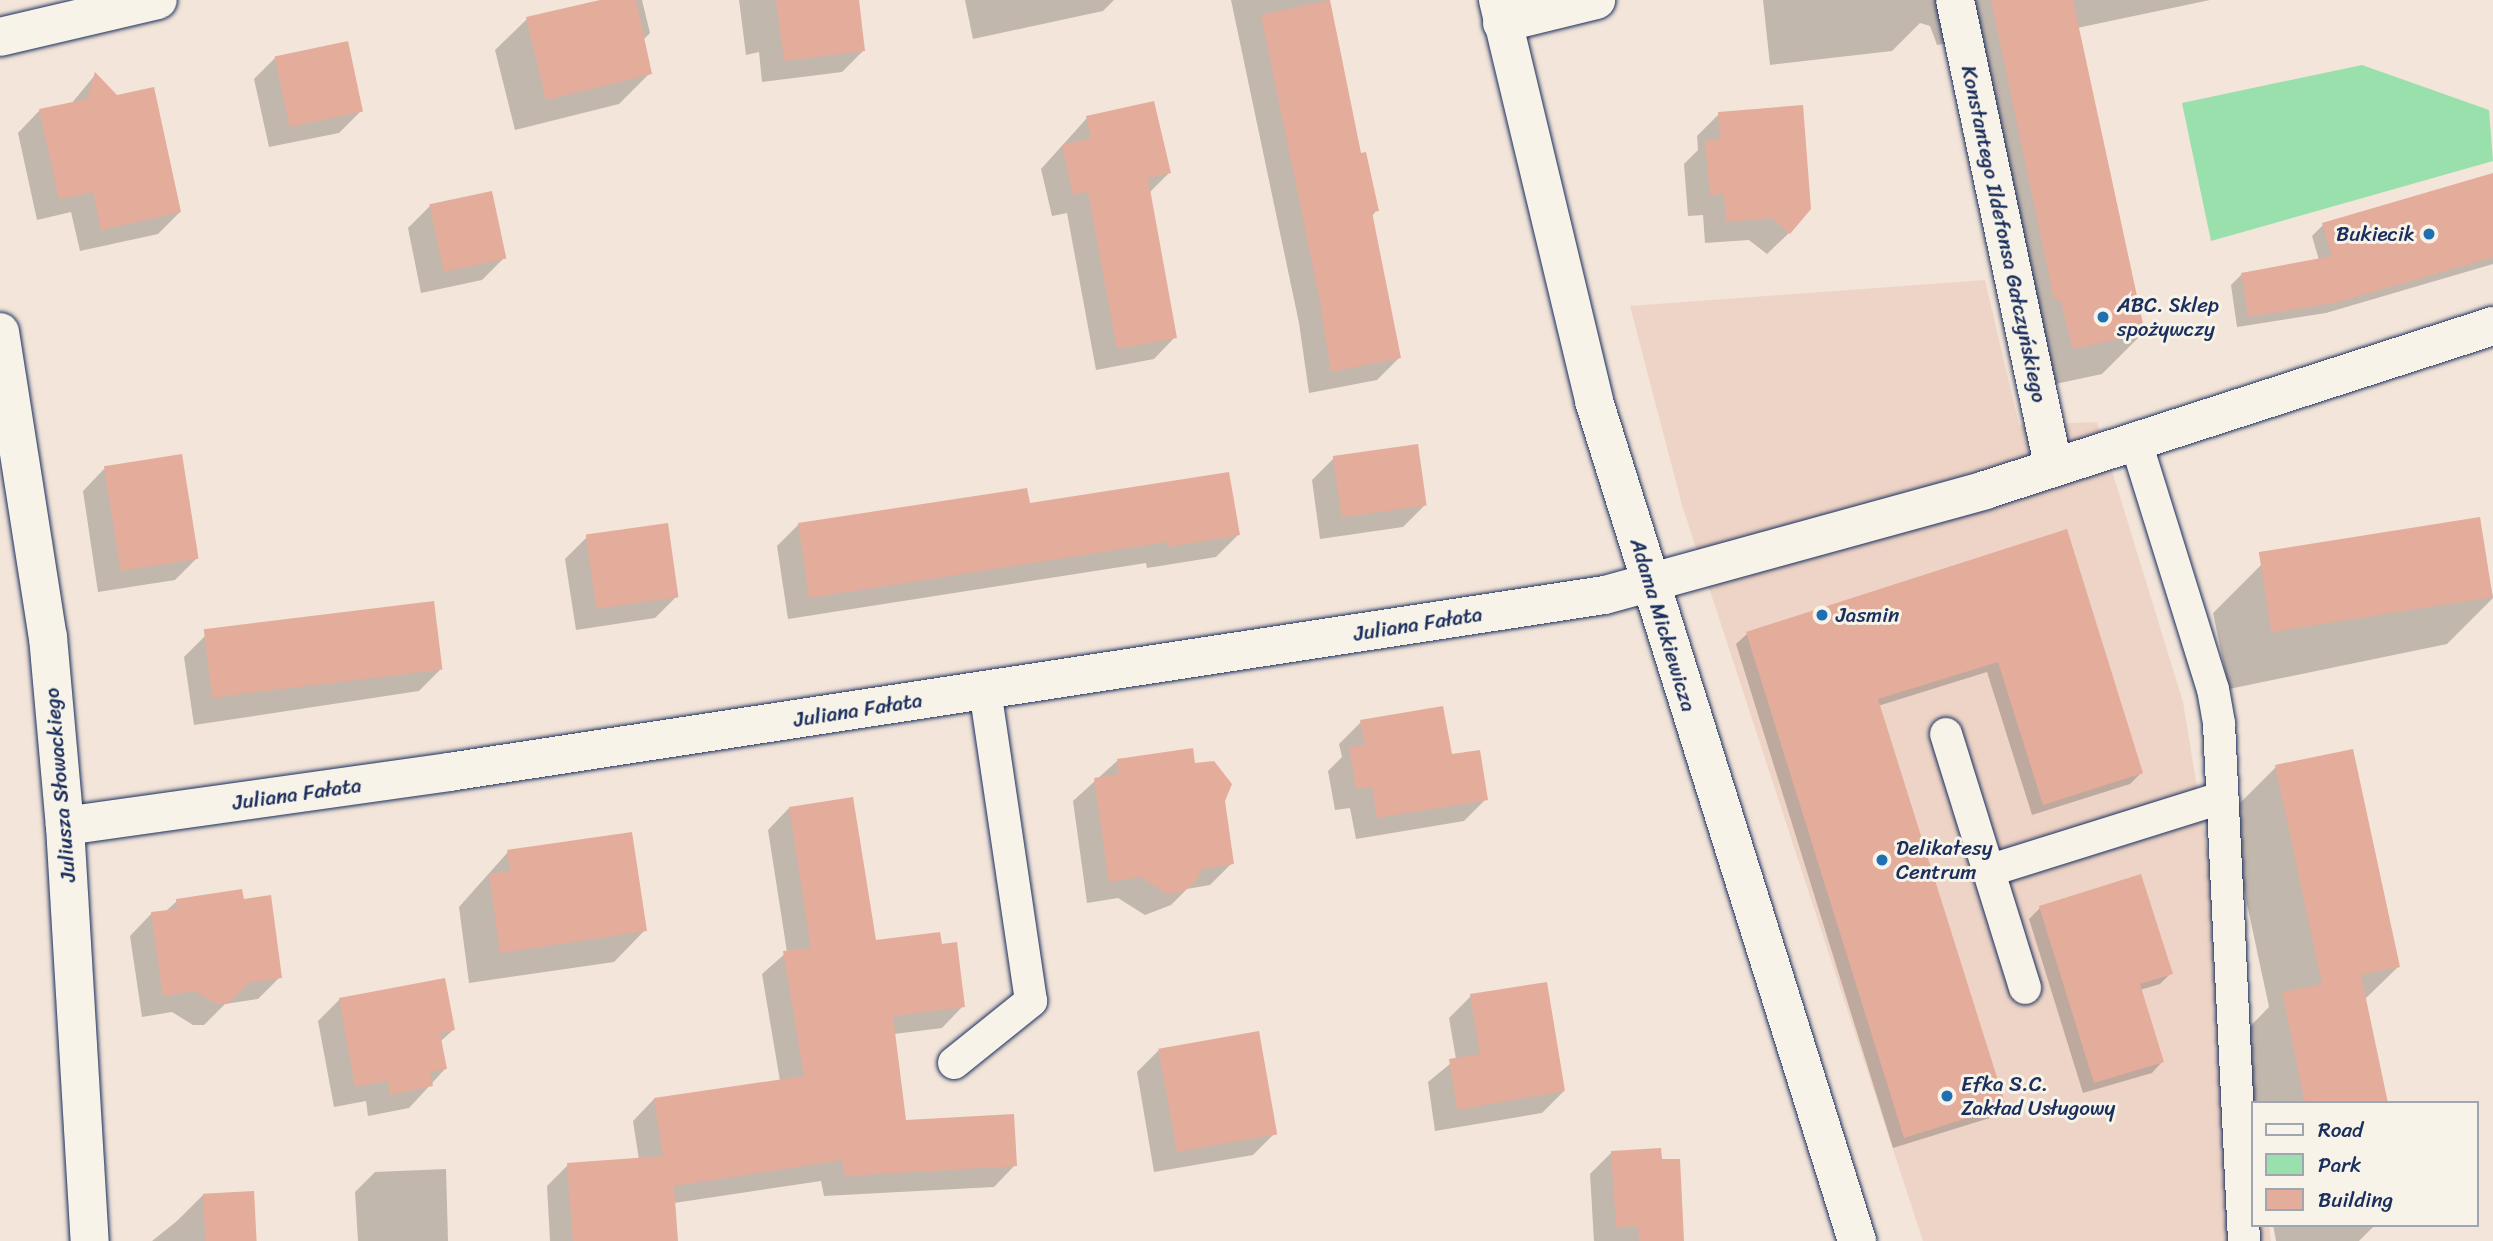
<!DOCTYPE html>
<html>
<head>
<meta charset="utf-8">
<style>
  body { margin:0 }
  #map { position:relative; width:2493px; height:1241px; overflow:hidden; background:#f3e5d9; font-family:Sriracha,sans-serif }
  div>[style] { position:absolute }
  .built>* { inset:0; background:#eed4c6 }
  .green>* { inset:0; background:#9ae0ac }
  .shadow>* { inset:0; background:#0003 }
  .building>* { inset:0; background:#e4ac9b; transform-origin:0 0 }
  .roads { filter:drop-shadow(0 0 2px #1b2f5e) drop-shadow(0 0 2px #1b2f5e) }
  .lane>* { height:32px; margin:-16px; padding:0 16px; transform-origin:16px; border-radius:16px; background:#f7f3e8 }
  .street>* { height:38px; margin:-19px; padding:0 19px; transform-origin:19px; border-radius:19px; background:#f7f3e8 }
  .secondary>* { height:38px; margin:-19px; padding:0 19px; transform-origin:19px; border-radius:19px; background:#f7f3e8 }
  .dots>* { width:19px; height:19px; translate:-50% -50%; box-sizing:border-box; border:4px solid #f7f3e8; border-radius:50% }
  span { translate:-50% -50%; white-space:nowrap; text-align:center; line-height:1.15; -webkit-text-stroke:6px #f7f3e8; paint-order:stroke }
  .street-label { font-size:21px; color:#1b2f5e }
  .poi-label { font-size:21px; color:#1b2f5e }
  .right { translate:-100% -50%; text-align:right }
  .left { translate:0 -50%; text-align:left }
  .legend { position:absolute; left:2251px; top:1101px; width:228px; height:126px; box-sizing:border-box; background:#f7f3e8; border:2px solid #9fa5b1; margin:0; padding:9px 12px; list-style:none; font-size:21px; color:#1b2f5e }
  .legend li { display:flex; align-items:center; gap:14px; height:35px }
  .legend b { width:35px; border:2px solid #9fa5b1 }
</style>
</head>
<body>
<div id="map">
  <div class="built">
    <div style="clip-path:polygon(1985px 280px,2019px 425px,2097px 422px,2183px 702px,2253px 1129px,2253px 1225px,2269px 1225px,2271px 1241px,1923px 1241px,1682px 505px,1630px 306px)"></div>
  </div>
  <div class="green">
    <div style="clip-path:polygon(2362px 65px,2489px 110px,2493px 161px,2211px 241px,2182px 103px)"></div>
  </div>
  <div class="shadow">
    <div style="clip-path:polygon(608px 0,642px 0,650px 33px,643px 40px,650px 73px,619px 104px,515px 130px,495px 50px,527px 19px)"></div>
    <div style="clip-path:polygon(739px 0,857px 0,864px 50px,842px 72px,762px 82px,759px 52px,746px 55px)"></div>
    <div style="clip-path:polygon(965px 0,1114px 0,1103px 11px,973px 39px)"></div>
    <div style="clip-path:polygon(1231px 0,1329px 0,1359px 155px,1377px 210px,1371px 217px,1399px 358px,1377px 380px,1309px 393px,1299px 323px)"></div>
    <div style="clip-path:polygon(1763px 0,2210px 0,2077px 28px,2143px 333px,2102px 374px,2032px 389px,1950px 43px,1937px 45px,1930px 26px,1920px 23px,1892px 51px,1770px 65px)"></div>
    <div style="clip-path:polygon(276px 57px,361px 111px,339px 133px,269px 147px,254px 79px)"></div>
    <div style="clip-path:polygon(95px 75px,180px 212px,158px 234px,80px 251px,71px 212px,37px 220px,18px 133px,39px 111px,71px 104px)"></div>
    <div style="clip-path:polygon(1719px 114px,1789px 233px,1767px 254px,1749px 240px,1705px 243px,1703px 215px,1688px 216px,1684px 164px,1698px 150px,1697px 136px)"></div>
    <div style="clip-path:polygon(1087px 118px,1169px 173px,1149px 193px,1175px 337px,1154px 359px,1096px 370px,1067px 213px,1052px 216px,1041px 169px)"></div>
    <div style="clip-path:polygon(2493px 175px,2493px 264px,2326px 313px,2237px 327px,2231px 285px,2242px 274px,2319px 260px,2312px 236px,2323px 225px)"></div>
    <div style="clip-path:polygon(430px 206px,504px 258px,482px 280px,421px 293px,408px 228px)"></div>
    <div style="clip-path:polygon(1334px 458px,1425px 505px,1403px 527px,1320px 539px,1312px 480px)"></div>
    <div style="clip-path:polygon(104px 469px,197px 558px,175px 580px,98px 592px,83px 491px)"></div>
    <div style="clip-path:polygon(1028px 505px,1238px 535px,1216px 557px,1147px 568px,1146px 563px,788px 619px,777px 546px,799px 524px)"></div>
    <div style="clip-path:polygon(2478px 519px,2493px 598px,2447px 644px,2229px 689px,2213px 613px,2261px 565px)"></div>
    <div style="clip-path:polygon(2065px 532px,2141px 773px,2130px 784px,2032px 815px,1987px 672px,1878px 706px,2004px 1106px,1993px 1117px,1893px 1148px,1736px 644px,1747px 634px)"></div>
    <div style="clip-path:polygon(587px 537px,677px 596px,655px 618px,576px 630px,565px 559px)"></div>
    <div style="clip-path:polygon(205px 636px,440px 670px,419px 691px,194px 725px,184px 657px)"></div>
    <div style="clip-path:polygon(1361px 722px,1450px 756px,1486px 799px,1464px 821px,1356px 839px,1350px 808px,1335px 810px,1328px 771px,1342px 757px,1339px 744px)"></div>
    <div style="clip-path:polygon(1117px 761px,1193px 765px,1224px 801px,1232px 863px,1210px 885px,1187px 889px,1171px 905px,1145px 915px,1118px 898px,1087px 903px,1073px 801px)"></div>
    <div style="clip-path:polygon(2276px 767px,2398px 967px,2364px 1000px,2386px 1103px,2253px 1103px,2253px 1131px,2235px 1042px,2269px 1007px,2228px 815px)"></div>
    <div style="clip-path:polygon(789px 808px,874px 942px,941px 946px,963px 1006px,942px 1028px,894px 1034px,905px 1122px,1015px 1165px,994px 1187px,824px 1196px,821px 1181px,674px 1203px,676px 1241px,550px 1241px,547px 1186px,568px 1165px,639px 1160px,633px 1121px,654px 1099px,780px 1081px,762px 974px,787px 952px,768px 830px)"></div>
    <div style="clip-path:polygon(508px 852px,645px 930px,614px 962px,469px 983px,459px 907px)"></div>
    <div style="clip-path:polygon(177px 901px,242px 901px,280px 977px,258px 999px,225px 1004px,204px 1025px,193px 1025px,172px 1012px,142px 1017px,130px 936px,151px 914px,165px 912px)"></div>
    <div style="clip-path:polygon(2040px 908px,2171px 973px,2160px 984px,2140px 990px,2162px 1062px,2152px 1073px,2083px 1093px,2029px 919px)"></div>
    <div style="clip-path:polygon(1471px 996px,1564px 1091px,1542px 1113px,1435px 1131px,1428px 1082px,1456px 1059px,1449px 1018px)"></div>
    <div style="clip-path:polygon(340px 999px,453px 1030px,440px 1042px,445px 1069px,409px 1108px,368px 1116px,366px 1101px,334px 1107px,318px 1021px)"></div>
    <div style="clip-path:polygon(1159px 1050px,1275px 1133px,1253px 1155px,1154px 1172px,1137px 1072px)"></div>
    <div style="clip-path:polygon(1612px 1152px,1661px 1161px,1682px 1241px,1594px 1241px,1590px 1174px)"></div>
    <div style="clip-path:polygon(446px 1169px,448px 1241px,358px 1241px,355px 1192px,375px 1172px)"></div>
    <div style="clip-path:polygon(203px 1195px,255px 1241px,152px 1241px,177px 1221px)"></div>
    <div style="clip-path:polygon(2273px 1225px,2375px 1225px,2359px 1241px,2276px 1241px)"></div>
  </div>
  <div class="building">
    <div style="clip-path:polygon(600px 0,636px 0,652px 74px,546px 100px,526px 17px)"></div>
    <div style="clip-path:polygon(776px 0,859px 0,865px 51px,784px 61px)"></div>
    <div style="clip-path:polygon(1330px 0,1361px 153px,1366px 152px,1379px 211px,1372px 212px,1401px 358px,1331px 372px,1320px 301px,1261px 15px)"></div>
    <div style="clip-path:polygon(1991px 0,2073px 0,2145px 333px,2073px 349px,2061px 301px,2054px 299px)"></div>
    <div style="left:348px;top:41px;width:72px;height:75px;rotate:78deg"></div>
    <div style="clip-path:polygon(95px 72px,117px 95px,154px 87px,181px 212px,101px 230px,93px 192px,59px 199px,39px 109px,87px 99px)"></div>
    <div style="clip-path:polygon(1154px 101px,1171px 173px,1148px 178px,1177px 338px,1117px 349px,1088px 192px,1073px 195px,1062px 145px,1091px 138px,1086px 116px)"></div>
    <div style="clip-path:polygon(1803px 105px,1811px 209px,1790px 234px,1772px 218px,1726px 222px,1724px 194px,1710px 195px,1705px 141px,1720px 139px,1718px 112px)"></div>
    <div style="clip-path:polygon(2493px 173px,2493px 257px,2339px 302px,2248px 317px,2241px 273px,2332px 256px,2322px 223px)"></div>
    <div style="left:492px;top:191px;width:69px;height:64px;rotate:78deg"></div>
    <div style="left:1418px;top:444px;width:62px;height:86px;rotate:82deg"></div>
    <div style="left:182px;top:454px;width:106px;height:79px;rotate:81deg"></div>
    <div style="clip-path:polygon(1229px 472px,1240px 535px,1168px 547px,1167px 542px,809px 598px,798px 523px,1027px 488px,1030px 503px)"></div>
    <div style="left:2480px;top:517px;width:81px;height:224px;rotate:81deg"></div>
    <div style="left:668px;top:523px;width:75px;height:83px;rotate:82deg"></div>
    <div style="clip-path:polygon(2067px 529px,2143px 773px,2043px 805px,1998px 662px,1878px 699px,2006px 1106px,1904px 1138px,1746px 632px)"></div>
    <div style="left:434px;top:601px;width:69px;height:232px;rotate:83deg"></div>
    <div style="clip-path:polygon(1443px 706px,1452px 754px,1480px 750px,1488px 800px,1377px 818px,1372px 787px,1356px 789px,1349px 747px,1365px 745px,1360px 720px)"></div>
    <div style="clip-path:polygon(1193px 748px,1195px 763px,1214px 761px,1232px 784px,1225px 801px,1234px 864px,1202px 869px,1194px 884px,1182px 892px,1167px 894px,1141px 877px,1109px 882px,1094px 778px,1119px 774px,1117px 759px)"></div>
    <div style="clip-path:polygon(2353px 749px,2400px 967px,2361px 975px,2388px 1103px,2305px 1103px,2282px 992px,2322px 984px,2275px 765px)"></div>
    <div style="clip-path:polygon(853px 797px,876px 940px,940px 932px,942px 944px,957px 942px,965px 1007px,893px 1016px,906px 1120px,1014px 1114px,1017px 1166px,845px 1176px,842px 1160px,674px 1186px,678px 1241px,573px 1241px,567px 1163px,663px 1156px,654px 1098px,804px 1076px,783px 951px,811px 948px,789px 807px)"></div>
    <div style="clip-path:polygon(632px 832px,647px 931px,500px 953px,489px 874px,510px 871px,507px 850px)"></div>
    <div style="clip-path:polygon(2141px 874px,2173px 974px,2140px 984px,2164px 1062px,2094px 1083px,2039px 906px)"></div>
    <div style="clip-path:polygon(242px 889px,244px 899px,271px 895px,282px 978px,248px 983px,228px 1004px,216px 1004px,195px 991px,163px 996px,151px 912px,177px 909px,176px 899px)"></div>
    <div style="clip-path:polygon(445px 978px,455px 1030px,440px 1033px,447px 1069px,430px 1072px,433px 1086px,390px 1095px,388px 1081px,355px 1087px,339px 998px)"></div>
    <div style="clip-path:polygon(1547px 982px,1565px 1091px,1457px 1110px,1449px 1059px,1480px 1054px,1470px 994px)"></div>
    <div style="left:1259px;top:1031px;width:105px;height:102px;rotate:80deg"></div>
    <div style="clip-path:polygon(1661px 1148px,1662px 1159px,1680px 1159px,1684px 1241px,1639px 1241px,1638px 1226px,1616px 1227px,1611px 1151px)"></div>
    <div style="left:254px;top:1191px;width:50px;height:51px;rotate:87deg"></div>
  </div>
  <div class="roads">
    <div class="lane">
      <div style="left:2135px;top:439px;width:262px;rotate:72.7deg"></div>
      <div style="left:2213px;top:689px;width:36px;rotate:80deg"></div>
      <div style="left:2219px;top:724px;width:518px;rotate:87.23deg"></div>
      <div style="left:1946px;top:734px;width:266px;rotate:72.7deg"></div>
      <div style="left:1988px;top:871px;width:244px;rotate:-17.4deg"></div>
      <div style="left:954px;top:1063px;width:99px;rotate:-38.8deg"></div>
      <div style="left:1031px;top:1001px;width:314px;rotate:-98.4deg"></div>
    </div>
    <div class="street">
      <div style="left:1955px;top:0;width:477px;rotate:78.1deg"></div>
      <div style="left:1502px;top:23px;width:97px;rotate:-13.7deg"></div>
      <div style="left:0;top:37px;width:162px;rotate:-13.2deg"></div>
      <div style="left:0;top:332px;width:309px;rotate:81.1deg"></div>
      <div style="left:48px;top:637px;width:190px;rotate:84.9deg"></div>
      <div style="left:65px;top:826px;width:416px;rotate:86.6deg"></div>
      <div style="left:65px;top:826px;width:388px;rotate:-8deg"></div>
      <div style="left:449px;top:772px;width:1169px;rotate:-8.71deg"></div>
      <div style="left:1605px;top:595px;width:394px;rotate:-15.4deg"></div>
      <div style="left:1985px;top:490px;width:534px;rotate:-17.89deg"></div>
    </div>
    <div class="secondary">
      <div style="left:1498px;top:0;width:412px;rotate:76.5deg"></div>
      <div style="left:1594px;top:401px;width:880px;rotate:72.61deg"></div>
    </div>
  </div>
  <div class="dots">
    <div style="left:2429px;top:234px;background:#1f6fb2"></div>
    <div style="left:2103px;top:317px;background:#1f6fb2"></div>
    <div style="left:1822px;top:615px;background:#1f6fb2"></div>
    <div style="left:1882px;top:860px;background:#1f6fb2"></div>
    <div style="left:1947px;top:1096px;background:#1f6fb2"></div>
  </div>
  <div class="street-label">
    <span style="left:2004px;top:234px;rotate:78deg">Konstantego Ildefonsa Gałczyńskiego</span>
    <span style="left:1418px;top:624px;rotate:-9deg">Juliana Fałata</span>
    <span style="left:1663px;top:625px;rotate:73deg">Adama Mickiewicza</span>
    <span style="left:858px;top:710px;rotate:-9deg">Juliana Fałata</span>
    <span style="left:60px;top:785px;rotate:-95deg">Juliusza Słowackiego</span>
    <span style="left:297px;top:794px;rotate:-8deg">Juliana Fałata</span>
  </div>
  <div class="poi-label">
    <span class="right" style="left:2415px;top:234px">Bukiecik</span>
    <span class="left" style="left:2117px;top:317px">ABC. Sklep<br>spożywczy</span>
    <span class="left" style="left:1836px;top:615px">Jasmin</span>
    <span class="left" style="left:1896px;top:860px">Delikatesy<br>Centrum</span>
    <span class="left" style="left:1961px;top:1096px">Efka S.C.<br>Zakład Usługowy</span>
  </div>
  <ul class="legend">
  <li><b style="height:9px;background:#f7f3e8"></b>Road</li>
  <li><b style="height:19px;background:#9ae0ac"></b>Park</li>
  <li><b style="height:19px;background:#e4ac9b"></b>Building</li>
  </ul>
</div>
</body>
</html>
